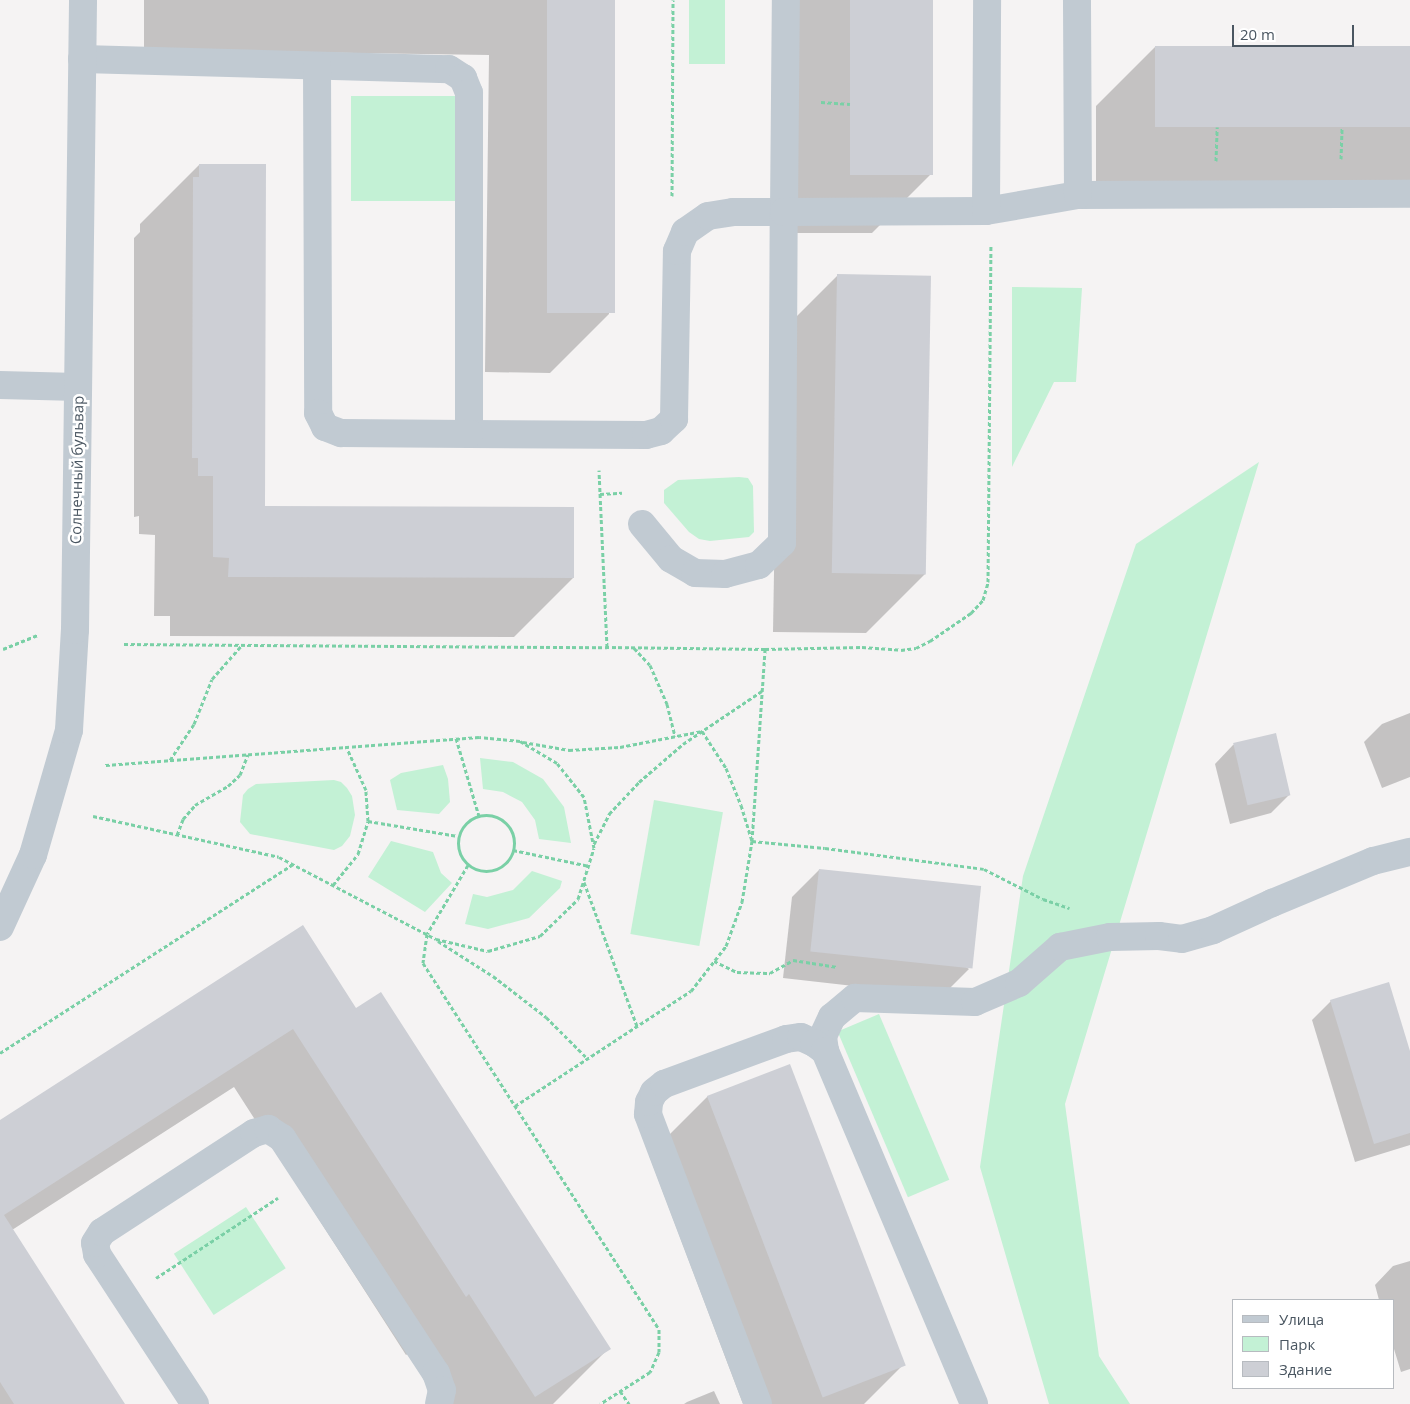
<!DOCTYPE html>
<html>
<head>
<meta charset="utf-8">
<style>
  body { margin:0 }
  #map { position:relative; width:1410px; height:1404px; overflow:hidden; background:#f5f3f3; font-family:"Open Sans",sans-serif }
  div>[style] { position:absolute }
  .green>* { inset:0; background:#c3f1d5; transform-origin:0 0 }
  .shadow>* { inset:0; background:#0003 }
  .building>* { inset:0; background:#cdcfd5; transform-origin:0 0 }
  .path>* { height:3px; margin-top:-1.5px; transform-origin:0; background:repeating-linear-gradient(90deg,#7ad0a6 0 4px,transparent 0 6.5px) }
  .path>.ring { margin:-1.5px; padding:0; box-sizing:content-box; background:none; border:3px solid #7ad0a6; border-radius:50% }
  .minor>* { height:28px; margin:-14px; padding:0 14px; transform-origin:14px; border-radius:14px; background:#c1cad2 }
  span { translate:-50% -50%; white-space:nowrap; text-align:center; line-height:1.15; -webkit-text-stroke:5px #fff; paint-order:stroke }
  .street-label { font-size:15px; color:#4a5661 }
  .legend { position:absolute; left:1232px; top:1299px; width:162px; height:90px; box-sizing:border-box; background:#fff; border:1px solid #b7bbc0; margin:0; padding:6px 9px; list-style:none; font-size:15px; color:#4a5661 }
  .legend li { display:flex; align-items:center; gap:10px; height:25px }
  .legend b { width:25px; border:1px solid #b7bbc0 }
  .scale { position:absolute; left:1232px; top:25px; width:122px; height:22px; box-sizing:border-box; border:2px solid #4a5661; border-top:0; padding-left:6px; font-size:15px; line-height:18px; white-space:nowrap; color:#4a5661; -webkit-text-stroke:4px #fff; paint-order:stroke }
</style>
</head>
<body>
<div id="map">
  <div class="green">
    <div style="left:689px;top:0;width:36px;height:64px"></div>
    <div style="left:351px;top:96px;width:104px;height:105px"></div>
    <div style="clip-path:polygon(1012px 287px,1082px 288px,1076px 382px,1054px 382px,1012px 467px)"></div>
    <div style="clip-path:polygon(1259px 462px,1065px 1104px,1099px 1356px,1130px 1404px,1049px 1404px,980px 1167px,1023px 876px,1136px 544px)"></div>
    <div style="clip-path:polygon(739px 477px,748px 478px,753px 486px,754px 532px,749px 537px,710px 541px,699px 539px,689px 532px,664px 503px,664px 490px,678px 480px)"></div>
    <div style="clip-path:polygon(480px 758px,513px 762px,543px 779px,564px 807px,571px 843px,539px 839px,535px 820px,522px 802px,503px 792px,483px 789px)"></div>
    <div style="clip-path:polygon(443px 765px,448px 779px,450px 802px,439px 814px,397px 810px,390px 780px,401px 773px)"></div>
    <div style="clip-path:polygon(334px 780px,341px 782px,347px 788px,352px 796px,355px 815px,350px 836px,342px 846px,334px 850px,250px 834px,240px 822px,243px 795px,248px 789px,256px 784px)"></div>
    <div style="left:654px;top:800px;width:70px;height:136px;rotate:10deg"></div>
    <div style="clip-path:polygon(391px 841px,433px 852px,441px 873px,452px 883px,425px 912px,368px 877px)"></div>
    <div style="clip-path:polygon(532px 871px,562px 881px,560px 888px,529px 918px,488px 929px,465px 924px,473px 894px,487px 897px,513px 890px)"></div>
    <div style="left:879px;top:1014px;width:180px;height:45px;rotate:67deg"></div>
    <div style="left:246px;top:1207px;width:73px;height:86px;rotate:57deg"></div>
  </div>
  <div class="shadow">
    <div style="clip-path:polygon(144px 0,613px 0,609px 314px,550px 373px,485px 372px,489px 55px,144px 50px)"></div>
    <div style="clip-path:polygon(792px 0,932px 0,931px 174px,872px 233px,791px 233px)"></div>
    <div style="clip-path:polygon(1155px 47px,1410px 47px,1410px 186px,1096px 185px,1096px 106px)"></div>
    <div style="clip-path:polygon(199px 165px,263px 508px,573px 578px,514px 637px,170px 636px,170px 616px,154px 616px,155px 535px,139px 534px,139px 516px,134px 517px,134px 238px,140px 232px,140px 224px)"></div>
    <div style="clip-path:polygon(837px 276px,925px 574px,866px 633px,773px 632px,778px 335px)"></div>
    <div style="clip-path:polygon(1410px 713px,1410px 777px,1382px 788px,1364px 742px,1382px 724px)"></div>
    <div style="clip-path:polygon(1275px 735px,1289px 795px,1271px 813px,1230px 824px,1215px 764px,1233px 745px)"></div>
    <div style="clip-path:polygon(819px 870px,969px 969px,942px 996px,783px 978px,792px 897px)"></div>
    <div style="clip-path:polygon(302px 927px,356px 1010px,609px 1348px,553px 1404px,443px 1404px,410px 1352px,406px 1355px,234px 1087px,12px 1230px,124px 1404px,0 1404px,0 1121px)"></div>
    <div style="clip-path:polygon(1331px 1001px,1410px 1056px,1410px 1145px,1355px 1162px,1312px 1020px)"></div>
    <div style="clip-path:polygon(708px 1096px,903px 1365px,864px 1404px,743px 1404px,649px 1155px)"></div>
    <div style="clip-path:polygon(1410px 1261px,1410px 1369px,1401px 1372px,1394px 1349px,1394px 1300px,1379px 1300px,1375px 1285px,1393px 1266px)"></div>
    <div style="clip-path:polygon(714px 1391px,720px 1404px,684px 1404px,687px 1402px)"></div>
  </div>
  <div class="building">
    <div style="left:547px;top:0;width:68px;height:313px"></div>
    <div style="left:850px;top:0;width:83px;height:175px"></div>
    <div style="left:1155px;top:46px;width:255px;height:81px"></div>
    <div style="clip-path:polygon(199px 164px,266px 164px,265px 506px,574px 507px,574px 578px,228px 577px,229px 558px,213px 557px,213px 476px,198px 476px,198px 458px,192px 458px,193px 177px,199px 177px)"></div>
    <div style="left:837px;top:274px;width:94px;height:299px;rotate:1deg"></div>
    <div style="left:1276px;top:733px;width:64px;height:44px;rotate:77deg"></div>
    <div style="left:819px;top:869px;width:163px;height:83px;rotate:6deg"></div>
    <div style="clip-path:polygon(303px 925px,356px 1008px,381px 992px,611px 1349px,535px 1397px,469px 1294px,466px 1297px,293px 1029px,4px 1215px,125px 1404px,14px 1404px,0 1382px,0 1120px)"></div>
    <div style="clip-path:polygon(1389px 982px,1410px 1051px,1410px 1133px,1374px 1144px,1330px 1000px)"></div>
    <div style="left:790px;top:1064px;width:323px;height:89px;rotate:69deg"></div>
  </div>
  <div class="path">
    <div style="left:821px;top:102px;width:29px;rotate:4deg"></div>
    <div style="left:1341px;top:159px;width:31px;rotate:-88deg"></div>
    <div style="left:1216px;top:161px;width:34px;rotate:-88deg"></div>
    <div style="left:672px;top:196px;width:196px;rotate:-89.7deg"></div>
    <div style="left:600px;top:494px;width:22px;rotate:-3deg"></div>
    <div style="left:124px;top:644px;width:483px;rotate:0.4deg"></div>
    <div style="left:607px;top:647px;width:177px;rotate:-92.6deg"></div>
    <div style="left:634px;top:648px;width:23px;rotate:47deg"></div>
    <div style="left:650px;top:665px;width:43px;rotate:66.4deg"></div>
    <div style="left:667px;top:704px;width:33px;rotate:76deg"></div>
    <div style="left:3px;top:649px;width:38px;rotate:-22deg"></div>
    <div style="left:765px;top:649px;width:97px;rotate:-1.2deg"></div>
    <div style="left:862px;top:647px;width:39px;rotate:4deg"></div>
    <div style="left:901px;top:650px;width:15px;rotate:-8deg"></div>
    <div style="left:916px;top:648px;width:16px;rotate:-27deg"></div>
    <div style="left:930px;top:641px;width:50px;rotate:-34.3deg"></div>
    <div style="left:971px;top:613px;width:18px;rotate:-47deg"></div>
    <div style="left:983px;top:600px;width:19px;rotate:-74deg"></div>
    <div style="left:988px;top:582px;width:337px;rotate:-89.5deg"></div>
    <div style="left:456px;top:738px;width:81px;rotate:73.6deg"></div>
    <div style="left:523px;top:742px;width:47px;rotate:9.9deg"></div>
    <div style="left:569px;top:750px;width:51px;rotate:-3.4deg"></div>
    <div style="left:620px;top:747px;width:84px;rotate:-11deg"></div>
    <div style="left:702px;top:731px;width:44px;rotate:57deg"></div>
    <div style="left:726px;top:768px;width:40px;rotate:68deg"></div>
    <div style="left:741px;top:805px;width:38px;rotate:73deg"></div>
    <div style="left:752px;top:841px;width:73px;rotate:5.5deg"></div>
    <div style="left:825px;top:848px;width:160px;rotate:7.5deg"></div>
    <div style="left:984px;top:869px;width:66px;rotate:27deg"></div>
    <div style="left:1043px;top:899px;width:28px;rotate:19deg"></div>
    <div style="left:170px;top:760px;width:43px;rotate:-56.3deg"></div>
    <div style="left:194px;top:724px;width:48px;rotate:-68.2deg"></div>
    <div style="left:212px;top:679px;width:45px;rotate:-48.6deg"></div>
    <div class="ring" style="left:458px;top:815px;width:53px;height:53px"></div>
    <div style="left:93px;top:816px;width:190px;rotate:12.4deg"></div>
    <div style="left:279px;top:857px;width:177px;rotate:27.6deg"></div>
    <div style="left:436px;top:939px;width:53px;rotate:13deg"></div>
    <div style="left:488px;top:951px;width:54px;rotate:-16.1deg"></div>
    <div style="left:540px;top:936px;width:53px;rotate:-44.2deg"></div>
    <div style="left:578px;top:899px;width:53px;rotate:-72.6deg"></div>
    <div style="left:594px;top:848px;width:52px;rotate:-101.1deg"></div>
    <div style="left:584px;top:797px;width:43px;rotate:-128.5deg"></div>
    <div style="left:557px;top:763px;width:43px;rotate:-149.3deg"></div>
    <div style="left:520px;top:741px;width:41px;rotate:-174.4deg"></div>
    <div style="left:479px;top:737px;width:377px;rotate:175.7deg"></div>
    <div style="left:368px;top:821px;width:91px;rotate:9.5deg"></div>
    <div style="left:177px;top:835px;width:17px;rotate:-69deg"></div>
    <div style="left:183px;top:819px;width:18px;rotate:-49deg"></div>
    <div style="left:195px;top:805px;width:38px;rotate:-30deg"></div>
    <div style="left:228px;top:786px;width:16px;rotate:-43deg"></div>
    <div style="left:240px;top:775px;width:22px;rotate:-69deg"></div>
    <div style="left:594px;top:844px;width:34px;rotate:-63deg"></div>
    <div style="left:609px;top:814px;width:44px;rotate:-46.8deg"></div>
    <div style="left:639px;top:782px;width:58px;rotate:-40.8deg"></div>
    <div style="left:683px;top:744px;width:95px;rotate:-33.9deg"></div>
    <div style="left:513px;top:850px;width:78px;rotate:11.9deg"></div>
    <div style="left:468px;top:865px;width:80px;rotate:120.7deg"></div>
    <div style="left:427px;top:934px;width:29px;rotate:98deg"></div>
    <div style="left:423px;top:963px;width:435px;rotate:57.2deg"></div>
    <div style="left:659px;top:1329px;width:23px;rotate:90deg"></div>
    <div style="left:659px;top:1352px;width:22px;rotate:114deg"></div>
    <div style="left:650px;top:1372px;width:59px;rotate:147.4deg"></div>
    <div style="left:584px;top:882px;width:153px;rotate:69.8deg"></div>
    <div style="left:333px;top:885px;width:40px;rotate:-51deg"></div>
    <div style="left:358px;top:854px;width:34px;rotate:-73deg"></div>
    <div style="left:368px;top:821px;width:31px;rotate:-94deg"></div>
    <div style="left:366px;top:790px;width:48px;rotate:-114.4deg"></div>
    <div style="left:438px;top:941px;width:65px;rotate:32.5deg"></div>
    <div style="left:493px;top:976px;width:67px;rotate:37.7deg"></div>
    <div style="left:546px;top:1017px;width:59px;rotate:45deg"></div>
    <div style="left:714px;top:961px;width:25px;rotate:26deg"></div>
    <div style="left:737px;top:972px;width:33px;rotate:2deg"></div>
    <div style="left:770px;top:973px;width:26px;rotate:-29deg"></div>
    <div style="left:793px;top:960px;width:45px;rotate:9deg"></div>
    <div style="left:0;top:1053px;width:349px;rotate:-32.8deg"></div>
    <div style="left:515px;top:1106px;width:210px;rotate:-33.2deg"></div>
    <div style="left:691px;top:991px;width:57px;rotate:-52.1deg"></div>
    <div style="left:726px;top:946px;width:47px;rotate:-70deg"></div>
    <div style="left:742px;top:902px;width:62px;rotate:-80.7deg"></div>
    <div style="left:752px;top:841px;width:192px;rotate:-86.1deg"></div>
    <div style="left:765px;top:649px;width:158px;rotate:-179.3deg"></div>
    <div style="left:156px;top:1278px;width:146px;rotate:-33.3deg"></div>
    <div style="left:620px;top:1391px;width:16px;rotate:55deg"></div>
  </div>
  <div class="minor">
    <div style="left:82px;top:59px;width:367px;rotate:1.6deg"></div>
    <div style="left:449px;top:69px;width:17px;rotate:33deg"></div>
    <div style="left:463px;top:78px;width:16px;rotate:68deg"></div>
    <div style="left:469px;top:93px;width:341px;rotate:90deg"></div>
    <div style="left:469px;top:434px;width:177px;rotate:0.3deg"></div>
    <div style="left:646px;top:435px;width:16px;rotate:-15deg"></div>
    <div style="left:661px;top:431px;width:18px;rotate:-43deg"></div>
    <div style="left:674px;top:419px;width:168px;rotate:-89deg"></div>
    <div style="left:677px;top:251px;width:21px;rotate:-67deg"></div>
    <div style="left:685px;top:232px;width:28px;rotate:-35deg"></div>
    <div style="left:708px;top:216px;width:25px;rotate:-9deg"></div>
    <div style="left:733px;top:212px;width:51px"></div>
    <div style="left:784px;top:212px;width:212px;rotate:-89.5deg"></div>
    <div style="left:317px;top:66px;width:347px;rotate:89.8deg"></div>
    <div style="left:318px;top:413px;width:16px;rotate:63deg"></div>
    <div style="left:325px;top:427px;width:17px;rotate:21deg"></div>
    <div style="left:341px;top:433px;width:128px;rotate:0.4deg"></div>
    <div style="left:1078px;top:195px;width:332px;rotate:-0.2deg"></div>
    <div style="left:986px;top:211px;width:93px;rotate:-9.9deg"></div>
    <div style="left:1078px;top:195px;width:195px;rotate:-90.3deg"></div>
    <div style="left:0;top:385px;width:78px;rotate:1.5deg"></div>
    <div style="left:642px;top:524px;width:45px;rotate:50.4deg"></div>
    <div style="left:671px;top:559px;width:28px;rotate:30deg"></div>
    <div style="left:695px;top:573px;width:30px;rotate:2deg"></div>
    <div style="left:725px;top:574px;width:35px;rotate:-15deg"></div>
    <div style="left:759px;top:565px;width:32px;rotate:-44deg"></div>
    <div style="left:782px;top:543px;width:331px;rotate:-89.7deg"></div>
    <div style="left:784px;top:212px;width:202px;rotate:-0.3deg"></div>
    <div style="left:986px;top:211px;width:211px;rotate:-89.7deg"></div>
    <div style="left:0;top:927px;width:79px;rotate:-65.4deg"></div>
    <div style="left:33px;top:855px;width:130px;rotate:-73.9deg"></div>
    <div style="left:69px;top:730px;width:100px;rotate:-86.6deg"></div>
    <div style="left:75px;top:630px;width:630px;rotate:-89.27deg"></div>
    <div style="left:825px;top:1051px;width:15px;rotate:-98deg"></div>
    <div style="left:823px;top:1036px;width:21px;rotate:-65deg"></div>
    <div style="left:832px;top:1017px;width:30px;rotate:-40deg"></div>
    <div style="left:855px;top:998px;width:120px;rotate:1.9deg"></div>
    <div style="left:975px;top:1002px;width:48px;rotate:-23.4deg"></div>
    <div style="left:1019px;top:983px;width:55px;rotate:-41.3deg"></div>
    <div style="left:1060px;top:947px;width:51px;rotate:-11.3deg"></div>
    <div style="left:1110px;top:937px;width:49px;rotate:-1.2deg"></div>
    <div style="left:1159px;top:936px;width:23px;rotate:7deg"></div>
    <div style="left:1182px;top:939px;width:32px;rotate:-16deg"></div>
    <div style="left:1213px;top:930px;width:65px;rotate:-24.6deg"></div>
    <div style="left:1272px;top:903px;width:109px;rotate:-22.6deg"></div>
    <div style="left:1373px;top:861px;width:38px;rotate:-14deg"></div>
    <div style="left:195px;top:1404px;width:179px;rotate:-123.2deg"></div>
    <div style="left:97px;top:1254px;width:11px;rotate:-100deg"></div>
    <div style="left:95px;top:1243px;width:13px;rotate:-58deg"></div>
    <div style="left:102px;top:1232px;width:181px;rotate:-33.1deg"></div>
    <div style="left:254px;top:1133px;width:15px;rotate:-16deg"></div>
    <div style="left:268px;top:1129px;width:17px;rotate:33deg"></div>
    <div style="left:282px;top:1138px;width:281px;rotate:56.8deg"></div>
    <div style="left:436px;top:1373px;width:18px;rotate:71deg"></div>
    <div style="left:442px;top:1390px;width:14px;rotate:102deg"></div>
    <div style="left:758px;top:1404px;width:310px;rotate:-110.8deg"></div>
    <div style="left:648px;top:1114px;width:12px;rotate:-85deg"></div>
    <div style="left:649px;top:1102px;width:11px;rotate:-63deg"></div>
    <div style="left:654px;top:1092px;width:13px;rotate:-39deg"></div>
    <div style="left:664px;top:1084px;width:130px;rotate:-20.2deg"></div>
    <div style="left:786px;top:1039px;width:15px;rotate:-8deg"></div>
    <div style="left:801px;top:1037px;width:14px;rotate:25deg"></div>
    <div style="left:814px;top:1043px;width:14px;rotate:36deg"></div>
    <div style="left:825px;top:1051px;width:383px;rotate:67.1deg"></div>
  </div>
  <div class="street-label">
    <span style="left:77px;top:470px;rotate:-89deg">Солнечный бульвар</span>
  </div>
  <ul class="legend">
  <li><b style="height:6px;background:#c1cad2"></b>Улица</li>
  <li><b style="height:14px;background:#c3f1d5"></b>Парк</li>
  <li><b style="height:14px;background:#cdcfd5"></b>Здание</li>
  </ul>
  <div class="scale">20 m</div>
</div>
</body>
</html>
